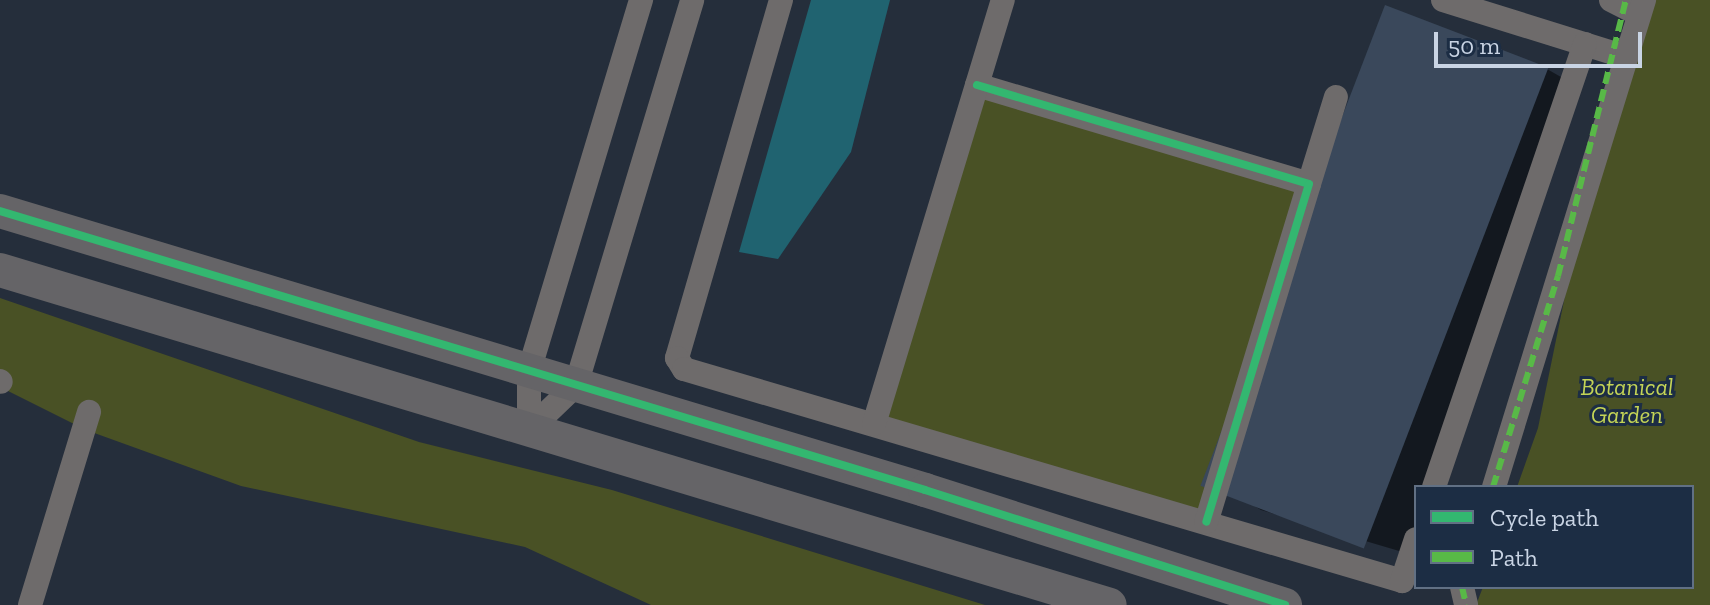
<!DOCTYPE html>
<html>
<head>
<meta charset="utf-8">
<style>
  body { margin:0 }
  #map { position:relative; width:1710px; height:605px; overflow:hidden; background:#252e3b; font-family:"Zilla Slab",serif }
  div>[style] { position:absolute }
  .green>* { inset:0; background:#495125; transform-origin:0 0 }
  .water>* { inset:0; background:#206370 }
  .shadow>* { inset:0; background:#0007 }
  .building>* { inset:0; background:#3a485b; transform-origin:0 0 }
  .street>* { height:24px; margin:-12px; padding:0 12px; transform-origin:12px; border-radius:12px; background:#6e6b6b }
  .secondary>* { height:34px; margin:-17px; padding:0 17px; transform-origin:17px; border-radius:17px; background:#656467 }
  .quiet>* { height:6px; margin-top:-3px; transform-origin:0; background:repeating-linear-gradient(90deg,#58b947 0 12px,transparent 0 18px) }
  .cycleway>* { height:8px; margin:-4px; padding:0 4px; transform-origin:4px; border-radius:4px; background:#33b770 }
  span { translate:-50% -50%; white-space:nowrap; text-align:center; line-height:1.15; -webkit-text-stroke:6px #1c2d44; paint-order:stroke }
  .park-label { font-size:24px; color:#c4d456; font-style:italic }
  .legend { position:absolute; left:1414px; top:485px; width:280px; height:104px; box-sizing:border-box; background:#1c2d44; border:2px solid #617084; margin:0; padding:10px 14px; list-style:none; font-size:24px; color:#c9d4e4 }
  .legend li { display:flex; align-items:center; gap:16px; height:40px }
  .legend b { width:40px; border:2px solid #617084 }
  .scale { position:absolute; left:1434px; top:32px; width:208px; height:36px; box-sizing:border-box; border:4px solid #c9d4e4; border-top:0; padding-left:10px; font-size:24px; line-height:28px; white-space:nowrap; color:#c9d4e4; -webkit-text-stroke:6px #1c2d44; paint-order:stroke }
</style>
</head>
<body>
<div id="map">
  <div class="green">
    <div style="clip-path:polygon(1636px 0,1710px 0,1710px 605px,1476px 605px,1483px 587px,1692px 587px,1692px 487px,1517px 487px,1538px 428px,1610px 76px)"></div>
    <div style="left:977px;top:85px;width:346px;height:354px;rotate:17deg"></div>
    <div style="clip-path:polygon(0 298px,419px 442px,612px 490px,985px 605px,651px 605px,525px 547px,241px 486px,86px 430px,0 387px)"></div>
  </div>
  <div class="water">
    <div style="clip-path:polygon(811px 0,890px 0,851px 152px,778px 259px,739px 252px)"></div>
  </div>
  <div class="shadow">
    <div style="clip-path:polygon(1547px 69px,1568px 81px,1442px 487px,1416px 487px,1416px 556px,1261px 510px,1241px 498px)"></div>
  </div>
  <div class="building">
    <div style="left:1385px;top:5px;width:175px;height:515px;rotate:21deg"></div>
  </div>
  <div class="street">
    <div style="left:781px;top:0;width:373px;rotate:106.2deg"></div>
    <div style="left:677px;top:358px;width:13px;rotate:58deg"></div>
    <div style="left:684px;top:369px;width:749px;rotate:16.45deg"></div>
    <div style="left:1402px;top:581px;width:44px;rotate:-71.6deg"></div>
    <div style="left:1443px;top:0;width:192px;rotate:17.3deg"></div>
    <div style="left:1611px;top:0;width:31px;rotate:27deg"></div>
    <div style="left:977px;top:85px;width:346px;rotate:16.6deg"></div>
    <div style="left:1309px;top:184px;width:353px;rotate:106.9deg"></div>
    <div style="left:1309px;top:184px;width:91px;rotate:-72.8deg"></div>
    <div style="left:0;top:381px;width:1px;rotate:45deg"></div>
    <div style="left:874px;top:424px;width:443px;rotate:-73.1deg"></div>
    <div style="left:529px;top:430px;width:65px;rotate:-43.8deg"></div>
    <div style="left:576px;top:385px;width:402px;rotate:-73.2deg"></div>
    <div style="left:529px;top:430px;width:59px;rotate:-90deg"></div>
    <div style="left:529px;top:371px;width:388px;rotate:-73.2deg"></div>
    <div style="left:1434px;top:487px;width:468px;rotate:-71.2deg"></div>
    <div style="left:1494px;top:487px;width:510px;rotate:-72.88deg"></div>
    <div style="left:1462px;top:587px;width:18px;rotate:77deg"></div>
    <div style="left:30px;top:605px;width:202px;rotate:-73deg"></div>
  </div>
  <div class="secondary">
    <div style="left:0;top:211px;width:966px;rotate:16.78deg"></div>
    <div style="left:925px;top:490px;width:378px;rotate:17.7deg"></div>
    <div style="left:0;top:270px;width:1159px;rotate:16.79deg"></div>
  </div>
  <div class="quiet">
    <div style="left:1493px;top:487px;width:221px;rotate:-72.9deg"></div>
    <div style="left:1558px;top:276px;width:284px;rotate:-76.2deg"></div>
    <div style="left:1462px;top:587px;width:18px;rotate:77deg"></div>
  </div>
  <div class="cycleway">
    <div style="left:977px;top:85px;width:346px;rotate:16.6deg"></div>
    <div style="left:1309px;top:184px;width:353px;rotate:106.9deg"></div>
    <div style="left:0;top:211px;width:966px;rotate:16.78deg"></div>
    <div style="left:925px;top:490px;width:378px;rotate:17.7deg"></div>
  </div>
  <div class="park-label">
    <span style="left:1627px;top:401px">Botanical<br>Garden</span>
  </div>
  <ul class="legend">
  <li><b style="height:10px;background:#33b770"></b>Cycle path</li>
  <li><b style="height:10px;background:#58b947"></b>Path</li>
  </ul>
  <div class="scale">50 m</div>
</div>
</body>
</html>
